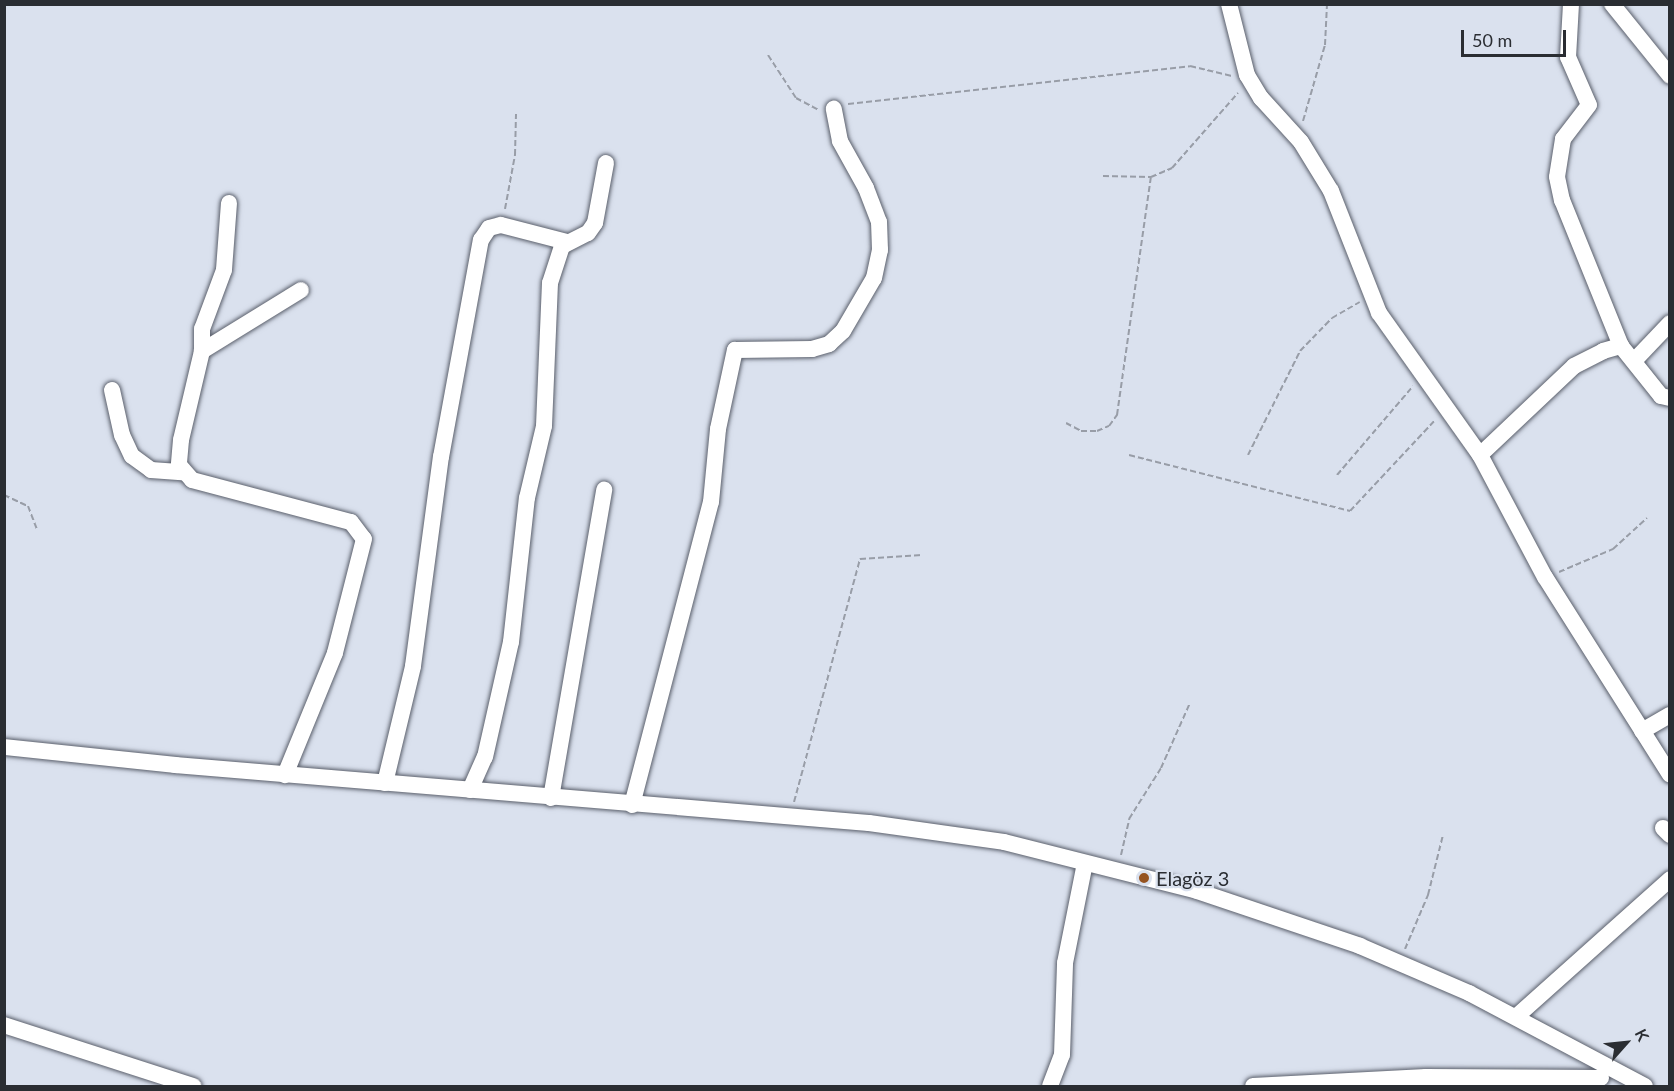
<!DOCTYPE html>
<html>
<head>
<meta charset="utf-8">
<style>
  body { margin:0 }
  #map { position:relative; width:1674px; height:1091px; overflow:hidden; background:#dae1ee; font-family:Lato,sans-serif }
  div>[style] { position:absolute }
  .path>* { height:2px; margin-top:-1px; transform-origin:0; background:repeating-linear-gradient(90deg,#989da7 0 6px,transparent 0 9px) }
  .roads { filter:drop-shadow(0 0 2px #5a5f6b) drop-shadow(0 0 2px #5a5f6b) }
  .minor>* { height:16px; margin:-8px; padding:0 8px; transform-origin:8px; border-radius:8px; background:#fff }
  .dots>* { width:16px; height:16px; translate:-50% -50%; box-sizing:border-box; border:3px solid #dae1ee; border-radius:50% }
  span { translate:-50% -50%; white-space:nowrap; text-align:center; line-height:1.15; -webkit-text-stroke:4.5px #dae1ee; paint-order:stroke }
  .poi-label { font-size:20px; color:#2a2d32 }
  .left { translate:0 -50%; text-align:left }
  .frame { position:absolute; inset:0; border:6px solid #2a2d32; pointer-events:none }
  .north { position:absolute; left:1596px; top:1013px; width:60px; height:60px; -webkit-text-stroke:4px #dae1ee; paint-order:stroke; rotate:63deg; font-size:16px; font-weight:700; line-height:24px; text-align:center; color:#2a2d32 }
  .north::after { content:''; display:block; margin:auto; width:21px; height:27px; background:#2a2d32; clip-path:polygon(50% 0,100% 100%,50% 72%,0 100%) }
  .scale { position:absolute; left:1461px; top:30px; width:105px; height:27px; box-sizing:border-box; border:3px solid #2a2d32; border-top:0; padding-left:8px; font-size:18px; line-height:21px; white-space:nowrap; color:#2a2d32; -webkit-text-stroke:4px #dae1ee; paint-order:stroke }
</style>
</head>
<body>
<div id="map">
  <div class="path">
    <div style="left:768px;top:55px;width:51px;rotate:56.9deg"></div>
    <div style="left:796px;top:98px;width:26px;rotate:28deg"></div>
    <div style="left:848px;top:104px;width:344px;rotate:-6.3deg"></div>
    <div style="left:1190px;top:66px;width:43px;rotate:13.4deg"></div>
    <div style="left:1303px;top:121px;width:79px;rotate:-73.9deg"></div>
    <div style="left:1325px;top:45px;width:41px;rotate:-87.2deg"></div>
    <div style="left:1103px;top:176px;width:48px;rotate:1.2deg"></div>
    <div style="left:1151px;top:177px;width:23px;rotate:-23deg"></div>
    <div style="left:1172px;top:168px;width:100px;rotate:-48.7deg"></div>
    <div style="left:505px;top:209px;width:55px;rotate:-79.5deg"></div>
    <div style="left:515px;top:155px;width:41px;rotate:-88.6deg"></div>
    <div style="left:1066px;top:423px;width:17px;rotate:28deg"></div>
    <div style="left:1081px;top:431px;width:16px"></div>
    <div style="left:1097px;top:431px;width:13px;rotate:-23deg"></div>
    <div style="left:1109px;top:426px;width:14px;rotate:-54deg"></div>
    <div style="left:1117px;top:415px;width:240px;rotate:-81.9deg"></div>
    <div style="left:1129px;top:455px;width:228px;rotate:14.2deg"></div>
    <div style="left:1350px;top:511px;width:126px;rotate:-46.9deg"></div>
    <div style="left:1248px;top:455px;width:116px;rotate:-63.4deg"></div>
    <div style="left:1300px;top:351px;width:46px;rotate:-45.9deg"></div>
    <div style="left:1332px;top:318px;width:32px;rotate:-30deg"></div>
    <div style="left:1337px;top:475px;width:117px;rotate:-49.5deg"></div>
    <div style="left:4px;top:495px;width:26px;rotate:25deg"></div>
    <div style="left:28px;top:506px;width:25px;rotate:69deg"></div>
    <div style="left:1559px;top:572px;width:59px;rotate:-23.1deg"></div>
    <div style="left:1613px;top:549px;width:46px;rotate:-42.4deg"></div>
    <div style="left:794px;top:802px;width:252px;rotate:-74.8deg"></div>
    <div style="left:860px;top:559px;width:62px;rotate:-3.7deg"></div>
    <div style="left:1121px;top:855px;width:37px;rotate:-77deg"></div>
    <div style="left:1129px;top:819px;width:60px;rotate:-57.9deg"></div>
    <div style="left:1161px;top:768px;width:71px;rotate:-66deg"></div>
    <div style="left:1405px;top:949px;width:59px;rotate:-66.9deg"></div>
    <div style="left:1428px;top:895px;width:62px;rotate:-76deg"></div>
  </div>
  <div class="roads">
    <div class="minor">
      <div style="left:1229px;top:4px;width:73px;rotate:75.8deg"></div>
      <div style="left:1247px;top:75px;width:27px;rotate:59deg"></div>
      <div style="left:1261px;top:98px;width:59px;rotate:47.7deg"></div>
      <div style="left:1301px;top:142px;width:57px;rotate:58.5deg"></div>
      <div style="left:1331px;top:191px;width:131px;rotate:68.5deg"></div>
      <div style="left:1379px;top:313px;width:174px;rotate:54.6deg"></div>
      <div style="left:1480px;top:455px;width:138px;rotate:62deg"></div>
      <div style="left:1545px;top:577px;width:234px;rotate:57.7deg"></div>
      <div style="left:1571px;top:4px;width:53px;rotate:93.2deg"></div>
      <div style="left:1568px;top:57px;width:52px;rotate:66.4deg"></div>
      <div style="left:1589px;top:105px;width:43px;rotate:127.4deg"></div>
      <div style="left:1563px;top:139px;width:38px;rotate:99deg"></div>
      <div style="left:1557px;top:177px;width:24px;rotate:78deg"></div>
      <div style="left:1562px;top:200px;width:157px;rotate:68deg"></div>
      <div style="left:1612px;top:4px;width:92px;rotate:51.1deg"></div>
      <div style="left:229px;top:203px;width:67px;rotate:94.3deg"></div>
      <div style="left:224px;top:270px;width:63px;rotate:110.4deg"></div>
      <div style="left:202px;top:329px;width:22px;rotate:90deg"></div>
      <div style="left:202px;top:351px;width:91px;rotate:103.3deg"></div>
      <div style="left:181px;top:440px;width:25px;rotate:95deg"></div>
      <div style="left:179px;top:465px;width:20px;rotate:49deg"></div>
      <div style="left:192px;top:480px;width:164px;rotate:14.8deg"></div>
      <div style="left:351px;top:522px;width:21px;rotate:53deg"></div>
      <div style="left:364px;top:539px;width:118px;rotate:104.3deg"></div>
      <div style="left:335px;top:653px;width:132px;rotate:112.3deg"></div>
      <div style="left:202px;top:351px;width:116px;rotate:-31.6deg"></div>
      <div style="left:1634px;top:361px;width:52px;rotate:-46.5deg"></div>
      <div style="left:112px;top:390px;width:46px;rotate:77.5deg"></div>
      <div style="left:122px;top:435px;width:23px;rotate:65deg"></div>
      <div style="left:132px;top:456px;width:24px;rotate:36deg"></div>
      <div style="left:151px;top:470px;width:31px;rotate:4deg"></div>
      <div style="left:1480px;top:455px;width:129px;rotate:-43.4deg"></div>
      <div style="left:1574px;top:366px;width:33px;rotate:-27deg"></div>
      <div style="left:1603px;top:351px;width:19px;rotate:-16deg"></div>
      <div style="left:1621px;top:346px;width:64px;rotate:51.3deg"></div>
      <div style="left:1661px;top:396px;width:9px;rotate:13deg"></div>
      <div style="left:1642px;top:731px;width:32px;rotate:-30deg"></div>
      <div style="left:4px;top:747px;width:172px;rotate:6deg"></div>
      <div style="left:175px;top:765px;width:696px;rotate:4.78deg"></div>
      <div style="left:869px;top:823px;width:136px;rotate:8deg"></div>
      <div style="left:1004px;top:842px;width:199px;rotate:14.2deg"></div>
      <div style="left:1197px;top:891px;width:172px;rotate:18.6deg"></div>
      <div style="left:1360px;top:946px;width:119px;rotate:23.3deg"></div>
      <div style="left:1469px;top:993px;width:199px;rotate:27.9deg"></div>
      <div style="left:385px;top:783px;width:120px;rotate:-76.5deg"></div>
      <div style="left:413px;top:666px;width:211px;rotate:-82.4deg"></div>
      <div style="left:441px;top:457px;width:221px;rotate:-79.6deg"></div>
      <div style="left:481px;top:240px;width:14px;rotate:-56deg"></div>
      <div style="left:489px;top:228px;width:12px;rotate:-14deg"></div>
      <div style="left:501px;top:225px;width:68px;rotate:14.4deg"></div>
      <div style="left:470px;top:790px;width:36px;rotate:-66deg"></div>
      <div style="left:485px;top:757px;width:118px;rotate:-77.3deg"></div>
      <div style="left:511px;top:642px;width:145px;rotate:-83.7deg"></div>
      <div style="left:527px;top:498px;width:74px;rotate:-76.7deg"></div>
      <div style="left:544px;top:426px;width:143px;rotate:-87.6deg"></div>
      <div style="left:550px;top:283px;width:39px;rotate:-72deg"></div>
      <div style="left:562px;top:246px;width:29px;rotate:-27deg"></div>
      <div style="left:588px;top:233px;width:12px;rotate:-55deg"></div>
      <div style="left:595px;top:223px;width:61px;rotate:-79.6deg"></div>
      <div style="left:551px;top:798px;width:313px;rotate:-80.2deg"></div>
      <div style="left:632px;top:805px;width:313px;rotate:-75.4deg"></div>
      <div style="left:711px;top:502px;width:73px;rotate:-84.5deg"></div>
      <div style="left:718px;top:429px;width:81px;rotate:-77.9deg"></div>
      <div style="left:735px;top:350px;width:77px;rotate:-0.7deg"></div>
      <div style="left:812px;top:349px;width:18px;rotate:-16deg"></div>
      <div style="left:829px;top:344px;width:19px;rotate:-43deg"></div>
      <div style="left:843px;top:331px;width:61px;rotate:-59.7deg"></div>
      <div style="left:874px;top:278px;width:29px;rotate:-78deg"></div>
      <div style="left:880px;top:250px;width:28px;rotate:-92deg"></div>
      <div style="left:879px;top:222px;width:36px;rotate:-111deg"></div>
      <div style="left:866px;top:188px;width:54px;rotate:-119deg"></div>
      <div style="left:840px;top:141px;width:33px;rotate:-101deg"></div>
      <div style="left:1663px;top:828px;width:10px;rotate:45deg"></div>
      <div style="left:1517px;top:1016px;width:205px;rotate:-41.8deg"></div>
      <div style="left:4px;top:1025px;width:199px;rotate:17.9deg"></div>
      <div style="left:1050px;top:1086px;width:33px;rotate:-69deg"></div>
      <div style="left:1062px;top:1055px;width:92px;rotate:-88.1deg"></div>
      <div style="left:1065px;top:963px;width:102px;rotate:-78.7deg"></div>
      <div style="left:1253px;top:1086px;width:173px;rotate:-3deg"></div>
      <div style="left:1426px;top:1077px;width:175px;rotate:0.3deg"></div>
    </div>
  </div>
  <div class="dots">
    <div style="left:1144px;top:878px;background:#955320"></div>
  </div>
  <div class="poi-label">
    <span class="left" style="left:1156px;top:878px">Elagöz 3</span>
  </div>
  <div class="frame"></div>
  <div class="north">K</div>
  <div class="scale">50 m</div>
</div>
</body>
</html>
